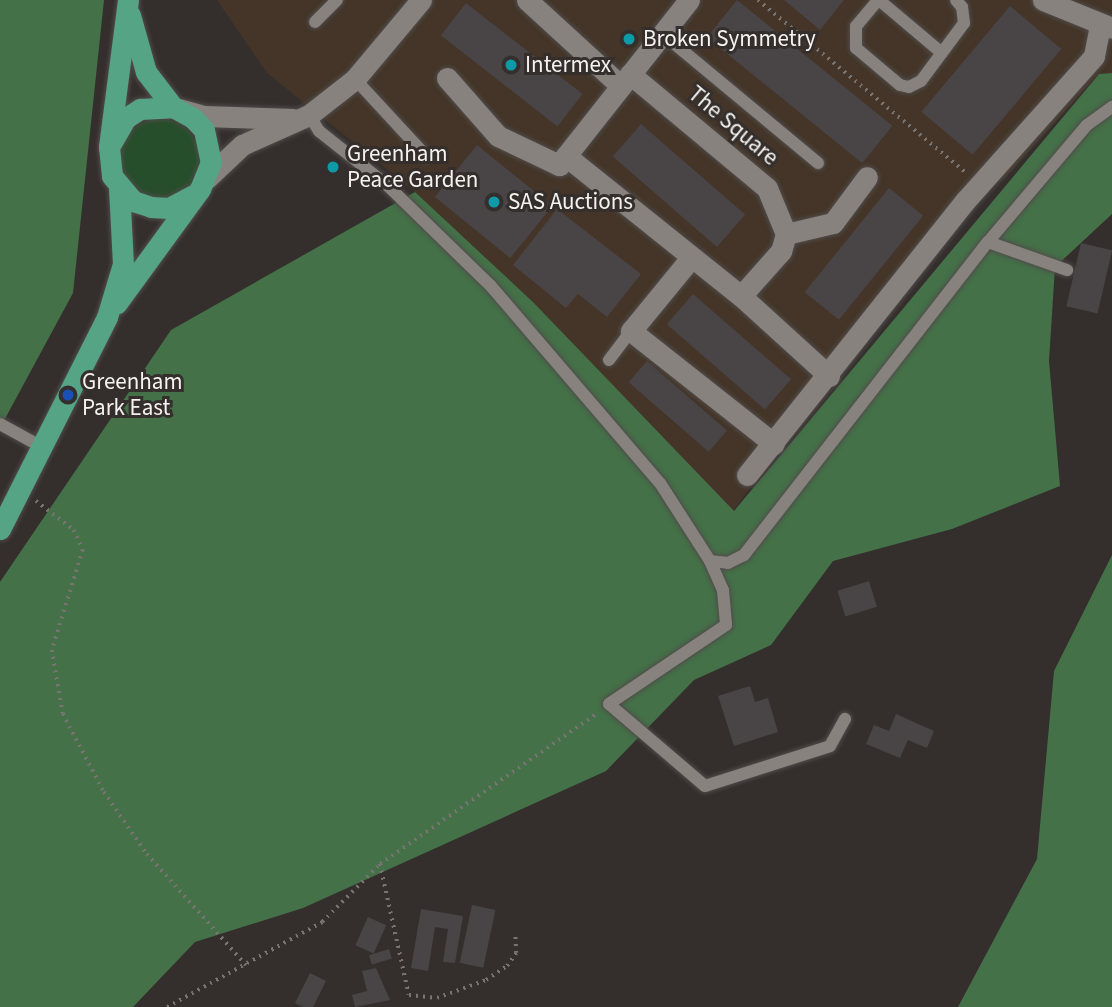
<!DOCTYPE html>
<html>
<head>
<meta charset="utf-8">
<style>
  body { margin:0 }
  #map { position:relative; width:1112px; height:1007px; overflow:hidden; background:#342f2d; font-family:"Source Sans 3",sans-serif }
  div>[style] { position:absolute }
  .industrial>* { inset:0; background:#443528 }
  .green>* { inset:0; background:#274e2b }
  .round { border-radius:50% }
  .forest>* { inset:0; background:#447148 }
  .building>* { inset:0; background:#494446; transform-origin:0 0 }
  .path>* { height:3.5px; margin-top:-1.75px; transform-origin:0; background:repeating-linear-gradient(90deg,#787472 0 2px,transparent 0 7px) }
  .roads { filter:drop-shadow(0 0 2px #504c4a) drop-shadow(0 0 2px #504c4a) }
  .service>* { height:12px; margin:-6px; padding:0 6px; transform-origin:6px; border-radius:6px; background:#88827f }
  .minor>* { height:21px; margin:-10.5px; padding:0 10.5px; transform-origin:10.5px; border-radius:10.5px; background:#88827f }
  .trunk>* { height:21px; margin:-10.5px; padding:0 10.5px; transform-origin:10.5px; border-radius:10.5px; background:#56a486 }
  .dots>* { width:19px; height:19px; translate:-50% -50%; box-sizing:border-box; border:4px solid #342f2d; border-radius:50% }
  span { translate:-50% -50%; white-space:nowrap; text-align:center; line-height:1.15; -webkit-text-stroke:6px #342f2d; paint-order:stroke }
  .poi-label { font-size:23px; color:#f5f2f0 }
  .left { translate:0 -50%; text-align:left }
  .street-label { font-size:23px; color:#f5f2f0 }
</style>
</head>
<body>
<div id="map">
  <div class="industrial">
    <div style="clip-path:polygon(217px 0,1112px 0,1112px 73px,1099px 74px,1004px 179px,965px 201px,733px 511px,534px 303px,415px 192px,267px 73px)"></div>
  </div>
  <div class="green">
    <div class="round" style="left:120px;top:119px;width:80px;height:80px"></div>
  </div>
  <div class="forest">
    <div style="clip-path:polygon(0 0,104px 0,73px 293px,0 428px)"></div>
    <div style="clip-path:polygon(1112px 73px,1112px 214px,1055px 267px,1049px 361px,1060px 486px,952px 529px,833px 561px,771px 645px,694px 680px,606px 771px,303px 908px,195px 942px,133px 1007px,0 1007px,0 582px,171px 330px,415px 192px,534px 303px,734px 511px,1099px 74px)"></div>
    <div style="clip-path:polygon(1112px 555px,1112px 1007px,958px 1007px,1037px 859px,1054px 671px)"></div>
  </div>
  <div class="building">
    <div style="left:737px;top:0;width:200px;height:48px;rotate:39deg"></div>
    <div style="clip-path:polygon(784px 0,844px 0,820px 30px)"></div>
    <div style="left:466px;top:3px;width:148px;height:41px;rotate:38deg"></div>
    <div style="left:1010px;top:6px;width:67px;height:138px;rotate:40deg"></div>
    <div style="left:641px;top:124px;width:138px;height:43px;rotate:41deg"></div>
    <div style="left:477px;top:145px;width:97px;height:67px;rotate:39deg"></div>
    <div style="left:889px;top:188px;width:44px;height:134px;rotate:39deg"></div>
    <div style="clip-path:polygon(557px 209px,641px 274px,607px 317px,578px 294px,566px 308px,513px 265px)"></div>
    <div style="left:1081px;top:243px;width:32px;height:65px;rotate:13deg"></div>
    <div style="left:693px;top:294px;width:130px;height:40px;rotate:41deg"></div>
    <div style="left:647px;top:361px;width:106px;height:28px;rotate:41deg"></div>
    <div style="left:869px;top:581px;width:27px;height:33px;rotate:73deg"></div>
    <div style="clip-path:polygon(750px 686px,755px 702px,768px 698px,778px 732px,734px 746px,718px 696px)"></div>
    <div style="clip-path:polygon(896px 714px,934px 731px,927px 748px,908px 740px,900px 758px,866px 744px,874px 725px,889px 731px)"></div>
    <div style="left:472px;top:905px;width:24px;height:59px;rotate:12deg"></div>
    <div style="clip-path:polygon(421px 909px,463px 916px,455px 963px,443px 962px,448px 929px,435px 927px,428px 971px,411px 968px)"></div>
    <div style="left:368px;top:917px;width:20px;height:31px;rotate:24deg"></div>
    <div style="left:389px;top:949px;width:10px;height:21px;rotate:73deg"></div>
    <div style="clip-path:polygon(376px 968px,390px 1000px,355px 1007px,352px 995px,367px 991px,362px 971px)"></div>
    <div style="clip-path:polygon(310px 973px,326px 981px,313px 1007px,303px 1007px,295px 1003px)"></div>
  </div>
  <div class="path">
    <div style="left:758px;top:0;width:269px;rotate:39.7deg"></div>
    <div style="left:36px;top:501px;width:48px;rotate:37.3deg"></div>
    <div style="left:74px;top:530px;width:22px;rotate:66deg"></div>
    <div style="left:83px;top:550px;width:105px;rotate:107.2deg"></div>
    <div style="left:52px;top:650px;width:65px;rotate:80.2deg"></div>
    <div style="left:63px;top:714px;width:88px;rotate:62.3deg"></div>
    <div style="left:104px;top:792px;width:75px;rotate:55.3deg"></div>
    <div style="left:147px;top:854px;width:149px;rotate:48.3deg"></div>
    <div style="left:380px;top:864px;width:134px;rotate:77.5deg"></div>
    <div style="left:409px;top:995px;width:28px;rotate:6deg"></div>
    <div style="left:437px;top:998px;width:52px;rotate:-20.2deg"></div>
    <div style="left:486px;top:980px;width:25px;rotate:-34deg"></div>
    <div style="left:507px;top:966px;width:16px;rotate:-55deg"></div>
    <div style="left:516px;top:953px;width:18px;rotate:-93deg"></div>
    <div style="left:167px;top:1007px;width:177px;rotate:-28.7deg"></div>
    <div style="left:322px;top:922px;width:82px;rotate:-45deg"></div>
    <div style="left:380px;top:864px;width:264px;rotate:-34.8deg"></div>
  </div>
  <div class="roads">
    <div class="service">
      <div style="left:878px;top:0;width:34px;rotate:130deg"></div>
      <div style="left:856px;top:26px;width:22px;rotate:90deg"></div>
      <div style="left:856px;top:48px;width:57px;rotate:40.1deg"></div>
      <div style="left:900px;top:85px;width:9px;rotate:13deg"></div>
      <div style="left:909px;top:87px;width:13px;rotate:-27deg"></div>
      <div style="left:921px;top:81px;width:72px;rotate:-53.4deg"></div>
      <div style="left:964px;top:23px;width:16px;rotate:-97deg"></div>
      <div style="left:962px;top:7px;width:9px;rotate:-131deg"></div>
      <div style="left:879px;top:0;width:82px;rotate:40.1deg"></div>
      <div style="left:315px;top:22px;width:31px;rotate:-45deg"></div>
      <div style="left:665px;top:36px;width:199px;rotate:39.7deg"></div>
      <div style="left:355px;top:79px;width:105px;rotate:47.3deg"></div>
      <div style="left:309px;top:115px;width:19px;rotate:58deg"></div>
      <div style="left:319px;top:131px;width:87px;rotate:38.5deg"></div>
      <div style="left:387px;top:185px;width:144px;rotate:44.2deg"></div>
      <div style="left:490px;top:285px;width:261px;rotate:49.4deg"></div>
      <div style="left:660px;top:483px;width:93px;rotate:57.3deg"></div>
      <div style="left:710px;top:561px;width:18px;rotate:6deg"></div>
      <div style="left:728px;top:563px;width:18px;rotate:-27deg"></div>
      <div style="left:744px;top:555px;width:397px;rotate:-52.1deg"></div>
      <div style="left:988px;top:242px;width:153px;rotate:-49.8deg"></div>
      <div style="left:1087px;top:125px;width:31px;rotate:-36deg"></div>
      <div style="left:988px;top:242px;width:84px;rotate:19.5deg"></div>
      <div style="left:609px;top:360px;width:36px;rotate:-53deg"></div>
      <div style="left:0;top:424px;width:48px;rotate:28.7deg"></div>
      <div style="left:710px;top:561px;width:32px;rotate:66deg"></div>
      <div style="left:723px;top:590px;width:35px;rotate:85deg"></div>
      <div style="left:726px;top:625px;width:141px;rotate:146deg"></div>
      <div style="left:609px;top:704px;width:126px;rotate:40.5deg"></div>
      <div style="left:705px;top:786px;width:131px;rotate:-17.7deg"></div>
      <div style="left:830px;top:746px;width:31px;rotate:-61deg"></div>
    </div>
    <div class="minor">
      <div style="left:527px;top:0;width:127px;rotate:42.5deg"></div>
      <div style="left:689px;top:0;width:199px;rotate:128.3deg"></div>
      <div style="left:566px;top:156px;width:224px;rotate:38.7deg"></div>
      <div style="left:741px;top:296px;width:119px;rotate:42.3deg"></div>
      <div style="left:1043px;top:0;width:74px;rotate:22.1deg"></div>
      <div style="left:630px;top:74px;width:178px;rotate:39.8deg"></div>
      <div style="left:767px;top:188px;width:50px;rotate:67.6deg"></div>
      <div style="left:786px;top:234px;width:18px;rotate:106deg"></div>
      <div style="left:781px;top:251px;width:60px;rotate:131.6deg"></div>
      <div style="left:447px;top:78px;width:77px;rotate:48.7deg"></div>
      <div style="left:498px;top:136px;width:68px;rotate:25.4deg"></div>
      <div style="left:559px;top:165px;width:11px;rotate:-52deg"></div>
      <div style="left:179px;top:109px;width:26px;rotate:16deg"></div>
      <div style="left:204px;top:116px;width:89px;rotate:1.9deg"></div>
      <div style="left:207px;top:178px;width:48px;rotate:-43.3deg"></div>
      <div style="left:242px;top:145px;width:73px;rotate:-24.1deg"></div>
      <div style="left:309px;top:115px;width:58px;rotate:-38deg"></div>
      <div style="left:355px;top:79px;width:103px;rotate:-50.1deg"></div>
      <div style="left:786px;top:234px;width:48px;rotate:-13.2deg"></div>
      <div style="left:833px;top:223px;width:57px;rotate:-53.5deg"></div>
      <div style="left:690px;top:259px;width:93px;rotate:129.3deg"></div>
      <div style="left:631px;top:331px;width:182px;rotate:38.3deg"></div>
      <div style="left:747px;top:475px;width:350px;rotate:-51.5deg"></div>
      <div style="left:965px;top:201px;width:194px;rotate:-48.3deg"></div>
      <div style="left:1094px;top:56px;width:33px;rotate:-79deg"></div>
    </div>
    <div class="trunk">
      <div style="left:128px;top:0;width:148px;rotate:97.4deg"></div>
      <div style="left:109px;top:147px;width:29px;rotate:84deg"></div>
      <div style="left:112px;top:176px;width:33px;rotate:50deg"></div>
      <div style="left:133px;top:201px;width:19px;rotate:18deg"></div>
      <div style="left:151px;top:207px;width:18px;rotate:3deg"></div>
      <div style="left:169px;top:208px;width:26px;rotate:-28deg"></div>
      <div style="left:130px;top:15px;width:59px;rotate:74.3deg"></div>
      <div style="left:146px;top:72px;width:44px;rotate:52.4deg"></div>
      <div style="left:109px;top:147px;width:34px;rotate:-60deg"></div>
      <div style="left:126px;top:118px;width:17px;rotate:-33deg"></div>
      <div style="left:140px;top:109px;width:33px;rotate:-3deg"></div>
      <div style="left:173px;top:107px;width:23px;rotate:29deg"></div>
      <div style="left:193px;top:118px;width:16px;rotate:47deg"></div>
      <div style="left:204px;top:130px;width:33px;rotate:78deg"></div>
      <div style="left:211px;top:162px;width:29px;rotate:112deg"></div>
      <div style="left:200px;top:189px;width:142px;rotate:126.1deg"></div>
      <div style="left:0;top:529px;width:237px;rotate:-63.2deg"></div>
      <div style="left:107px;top:317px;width:55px;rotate:-73.2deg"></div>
      <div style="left:123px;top:264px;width:76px;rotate:-93deg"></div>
    </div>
  </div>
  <div class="dots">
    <div style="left:629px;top:39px;background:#0f9aa8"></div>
    <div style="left:511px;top:65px;background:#0f9aa8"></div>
    <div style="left:333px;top:167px;background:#0f9aa8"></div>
    <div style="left:494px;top:202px;background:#0f9aa8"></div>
    <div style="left:68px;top:395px;background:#1a4fb4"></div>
  </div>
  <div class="poi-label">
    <span class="left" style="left:643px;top:39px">Broken Symmetry</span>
    <span class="left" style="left:525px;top:65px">Intermex</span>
    <span class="left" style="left:347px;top:167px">Greenham<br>Peace Garden</span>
    <span class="left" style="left:508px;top:202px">SAS Auctions</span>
    <span class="left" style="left:82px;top:395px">Greenham<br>Park East</span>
  </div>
  <div class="street-label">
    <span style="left:733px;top:126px;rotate:40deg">The Square</span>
  </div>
</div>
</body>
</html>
